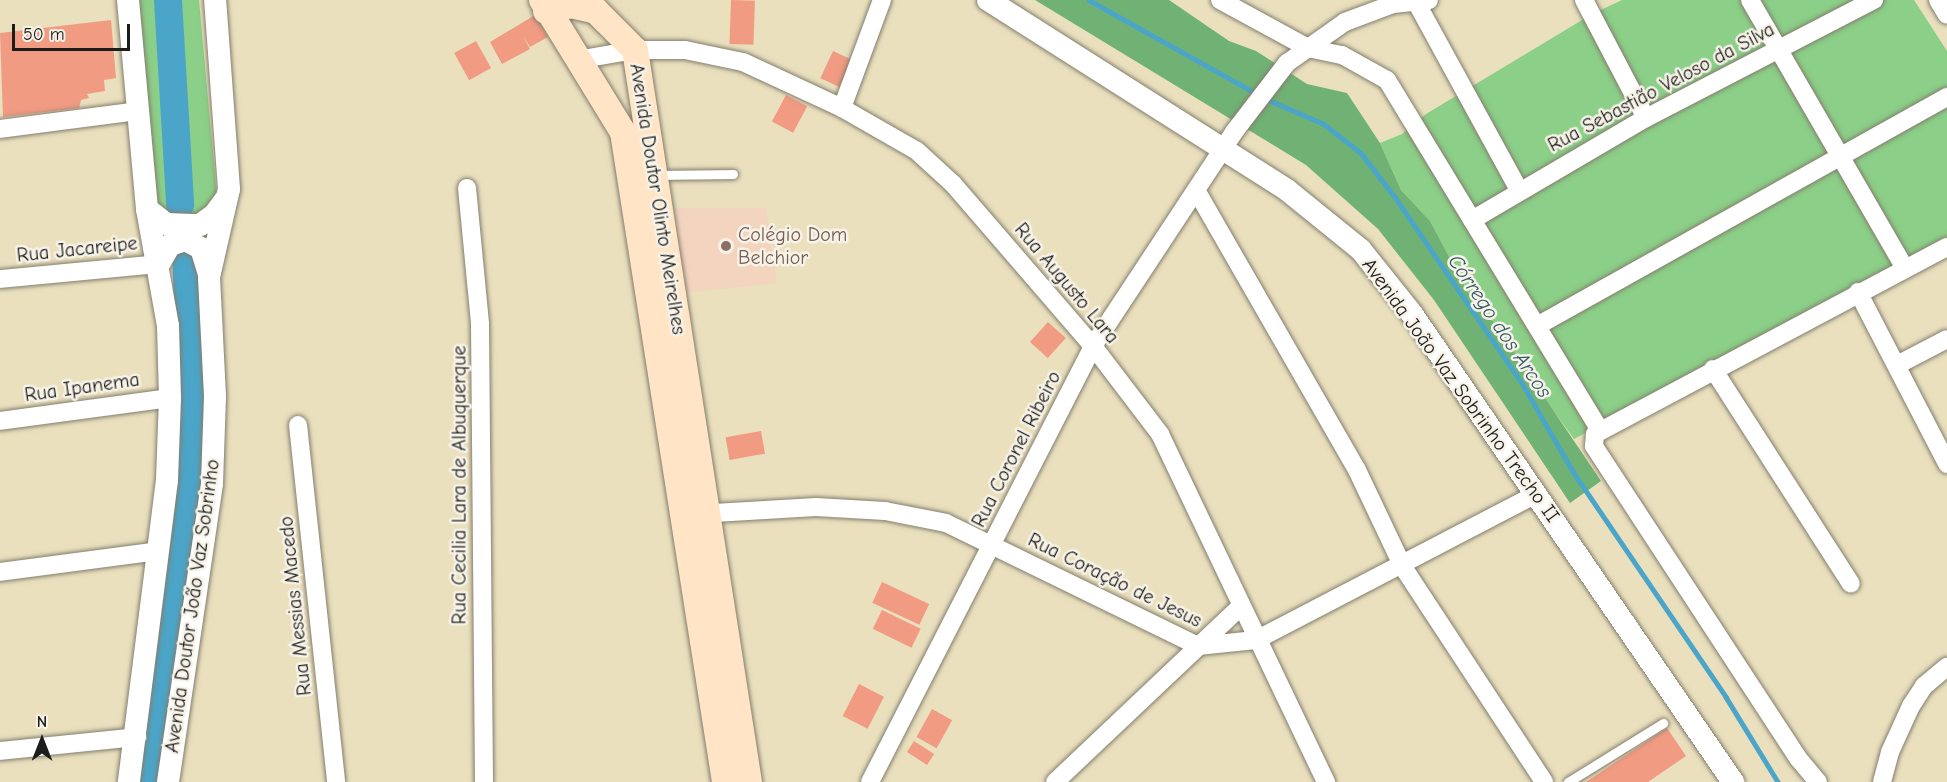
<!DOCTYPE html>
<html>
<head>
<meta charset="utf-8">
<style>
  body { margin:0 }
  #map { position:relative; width:1947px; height:782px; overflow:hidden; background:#eae0be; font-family:"Comic Neue",sans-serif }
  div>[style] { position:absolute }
  .built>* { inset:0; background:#f3d4bf }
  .green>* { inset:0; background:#8bcf88 }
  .forest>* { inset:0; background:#70b274 }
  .stream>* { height:4.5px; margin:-2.25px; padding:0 2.25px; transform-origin:2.25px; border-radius:2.25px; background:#4ba5c8 }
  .river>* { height:28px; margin:-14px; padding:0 14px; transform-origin:14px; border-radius:14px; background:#4ba5c8 }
  .building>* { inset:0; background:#f19b83; transform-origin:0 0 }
  .roads { filter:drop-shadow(0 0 2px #837e6d) drop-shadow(0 0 2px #837e6d) }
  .service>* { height:9px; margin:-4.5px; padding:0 4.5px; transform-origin:4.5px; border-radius:4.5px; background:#fff }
  .minor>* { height:18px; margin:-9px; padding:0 9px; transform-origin:9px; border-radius:9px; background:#fff }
  .tertiary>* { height:22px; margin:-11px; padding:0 11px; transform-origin:11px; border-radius:11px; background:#fff }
  .secondary>* { height:26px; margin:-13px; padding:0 13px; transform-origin:13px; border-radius:13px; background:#ffe4c6 }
  .dots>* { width:16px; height:16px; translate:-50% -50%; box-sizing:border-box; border:3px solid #f7f3e8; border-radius:50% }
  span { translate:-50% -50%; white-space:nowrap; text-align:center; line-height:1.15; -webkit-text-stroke:5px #f7f3e8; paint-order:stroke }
  .street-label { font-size:20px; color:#1c1c1c }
  .education-label { font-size:20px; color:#785e54 }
  .left { translate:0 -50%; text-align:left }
  .water-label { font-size:21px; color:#315a69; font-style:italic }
  .north { position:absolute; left:12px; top:710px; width:60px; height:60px; -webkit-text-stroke:4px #f7f3e8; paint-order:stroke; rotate:0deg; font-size:16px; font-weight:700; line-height:24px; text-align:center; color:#1c1c1c }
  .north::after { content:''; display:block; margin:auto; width:21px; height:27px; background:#1c1c1c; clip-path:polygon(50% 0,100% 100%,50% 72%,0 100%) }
  .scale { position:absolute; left:12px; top:24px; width:118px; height:27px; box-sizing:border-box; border:3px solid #1c1c1c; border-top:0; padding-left:8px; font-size:18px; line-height:21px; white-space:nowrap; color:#1c1c1c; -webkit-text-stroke:4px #f7f3e8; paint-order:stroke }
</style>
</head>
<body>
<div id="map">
  <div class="built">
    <div style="clip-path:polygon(675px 208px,766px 208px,777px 283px,685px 293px)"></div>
  </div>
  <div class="green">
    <div style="clip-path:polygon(139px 0,199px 0,217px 198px,192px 224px,158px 209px)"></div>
    <div style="clip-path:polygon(1622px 0,1914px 0,1947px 51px,1947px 242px,1574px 439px,1469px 294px,1430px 221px,1401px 190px,1380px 143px,1402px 134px,1426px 114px,1592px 14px)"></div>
  </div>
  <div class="forest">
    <div style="clip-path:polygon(1035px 0,1169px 0,1229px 41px,1256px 51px,1307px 84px,1347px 93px,1380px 143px,1401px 190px,1430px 221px,1469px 294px,1497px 327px,1601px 481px,1570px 503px,1434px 300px,1378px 229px,1306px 165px)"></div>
  </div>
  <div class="stream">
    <div style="left:1089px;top:0;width:193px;rotate:29.2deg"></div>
    <div style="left:1264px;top:98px;width:65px;rotate:23.4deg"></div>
    <div style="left:1324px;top:124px;width:47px;rotate:38.1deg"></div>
    <div style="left:1361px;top:153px;width:56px;rotate:52.3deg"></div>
    <div style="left:1395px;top:197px;width:225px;rotate:55.7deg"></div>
    <div style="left:1522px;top:383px;width:104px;rotate:60deg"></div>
    <div style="left:1574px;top:473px;width:271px;rotate:55.8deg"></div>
    <div style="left:1726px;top:697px;width:100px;rotate:58.5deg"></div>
  </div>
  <div class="river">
    <div style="left:168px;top:0;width:205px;rotate:86.6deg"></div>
    <div style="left:147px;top:782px;width:314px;rotate:-82.3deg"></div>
    <div style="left:189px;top:471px;width:82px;rotate:-87.9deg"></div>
    <div style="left:192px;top:389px;width:130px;rotate:-92.6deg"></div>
  </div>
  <div class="building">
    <div style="left:731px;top:0;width:24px;height:44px;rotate:2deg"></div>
    <div style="clip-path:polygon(535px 15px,548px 37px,530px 47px,523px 36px,530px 49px,502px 64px,490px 42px)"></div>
    <div style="clip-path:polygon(111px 20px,116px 78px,104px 80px,105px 91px,87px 94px,89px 98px,81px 100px,79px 108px,3px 117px,0 33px)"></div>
    <div style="left:476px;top:41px;width:31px;height:25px;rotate:61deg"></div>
    <div style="left:833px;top:51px;width:21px;height:30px;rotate:25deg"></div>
    <div style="left:786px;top:95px;width:24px;height:30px;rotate:28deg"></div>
    <div style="left:1048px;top:322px;width:24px;height:27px;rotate:42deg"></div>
    <div style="left:761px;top:431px;width:23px;height:36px;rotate:80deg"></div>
    <div style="left:882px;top:582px;width:52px;height:23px;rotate:25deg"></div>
    <div style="left:882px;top:610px;width:43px;height:21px;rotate:26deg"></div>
    <div style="left:859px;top:684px;width:28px;height:36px;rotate:27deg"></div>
    <div style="left:932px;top:709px;width:23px;height:32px;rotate:29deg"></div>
    <div style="clip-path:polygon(1667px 728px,1686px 756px,1648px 782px,1586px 782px)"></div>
    <div style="left:914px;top:741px;width:24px;height:13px;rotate:33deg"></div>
  </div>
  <div class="roads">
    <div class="service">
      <div style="left:657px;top:175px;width:76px;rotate:-0.8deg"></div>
      <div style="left:1568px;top:782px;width:112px;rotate:-31.8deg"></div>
    </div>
    <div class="minor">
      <div style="left:1220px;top:0;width:100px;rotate:28.6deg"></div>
      <div style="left:1308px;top:48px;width:35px;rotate:12deg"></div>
      <div style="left:1342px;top:55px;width:51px;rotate:29.1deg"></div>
      <div style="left:1387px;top:80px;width:407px;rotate:58.7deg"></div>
      <div style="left:1415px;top:0;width:217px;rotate:61.3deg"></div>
      <div style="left:1584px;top:0;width:133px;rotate:62.3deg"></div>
      <div style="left:1750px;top:0;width:308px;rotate:60deg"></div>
      <div style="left:1938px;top:0;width:17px;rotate:59deg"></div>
      <div style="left:577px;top:60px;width:59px;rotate:-9.8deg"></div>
      <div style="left:635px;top:50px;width:50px"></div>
      <div style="left:685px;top:50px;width:59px;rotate:11.7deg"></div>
      <div style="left:743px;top:62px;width:109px;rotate:24.9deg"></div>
      <div style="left:842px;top:108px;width:86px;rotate:29.8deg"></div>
      <div style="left:917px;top:151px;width:49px;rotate:42.5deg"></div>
      <div style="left:953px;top:184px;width:214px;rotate:49.2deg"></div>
      <div style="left:1093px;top:346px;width:111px;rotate:52.7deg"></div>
      <div style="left:1160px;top:434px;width:386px;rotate:64.5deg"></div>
      <div style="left:842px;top:108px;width:115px;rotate:-69.7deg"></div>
      <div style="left:0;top:129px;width:139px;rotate:-7.4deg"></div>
      <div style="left:467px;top:188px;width:137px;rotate:84.5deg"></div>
      <div style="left:480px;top:324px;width:458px;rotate:89.5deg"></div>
      <div style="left:1196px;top:190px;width:323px;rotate:60.1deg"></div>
      <div style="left:1357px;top:470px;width:107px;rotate:64.6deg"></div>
      <div style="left:1403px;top:567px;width:257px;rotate:56.7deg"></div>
      <div style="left:1472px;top:220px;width:202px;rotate:-30.4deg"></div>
      <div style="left:1646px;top:118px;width:257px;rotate:-27.4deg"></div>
      <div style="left:0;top:279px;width:160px;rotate:-5.4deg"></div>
      <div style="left:1858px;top:292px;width:194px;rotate:62.6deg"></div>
      <div style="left:1537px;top:326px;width:470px;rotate:-29.2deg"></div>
      <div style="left:1897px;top:365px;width:56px;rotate:-27.5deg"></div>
      <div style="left:1713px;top:369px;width:255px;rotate:57.3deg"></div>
      <div style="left:0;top:421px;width:172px;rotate:-7.7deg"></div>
      <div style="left:298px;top:425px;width:359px;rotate:83.9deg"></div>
      <div style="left:697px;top:514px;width:119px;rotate:-3.4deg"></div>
      <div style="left:816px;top:507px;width:69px;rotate:3.3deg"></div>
      <div style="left:885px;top:511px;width:62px;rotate:11.1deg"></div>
      <div style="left:946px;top:523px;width:280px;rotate:26deg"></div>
      <div style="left:1198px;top:646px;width:58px;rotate:-5.9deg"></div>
      <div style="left:1256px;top:640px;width:317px;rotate:-27.5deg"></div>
      <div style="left:0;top:572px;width:160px;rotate:-7.5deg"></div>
      <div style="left:0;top:751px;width:138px;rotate:-5.8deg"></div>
      <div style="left:870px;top:782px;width:490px;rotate:-62.9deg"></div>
      <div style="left:1093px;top:346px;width:256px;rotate:-56.6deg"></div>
      <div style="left:1234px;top:132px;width:87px;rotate:-52.5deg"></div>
      <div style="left:1287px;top:63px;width:71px;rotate:-35.3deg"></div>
      <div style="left:1345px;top:22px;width:51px;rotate:-20.6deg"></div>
      <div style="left:1393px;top:4px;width:36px;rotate:-6deg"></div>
      <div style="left:1055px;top:782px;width:255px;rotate:-43.4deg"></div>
      <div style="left:1818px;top:782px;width:31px;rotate:-130deg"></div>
      <div style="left:1798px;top:758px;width:373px;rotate:-123.2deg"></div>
      <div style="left:1594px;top:446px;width:12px;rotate:-85deg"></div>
      <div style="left:1595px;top:434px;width:399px;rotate:-28deg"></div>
      <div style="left:1882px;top:782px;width:31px;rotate:-75deg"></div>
      <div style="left:1890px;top:752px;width:51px;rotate:-65.5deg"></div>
      <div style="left:1911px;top:706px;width:24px;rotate:-57deg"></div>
      <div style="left:1924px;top:686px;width:30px;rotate:-40deg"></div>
    </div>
    <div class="tertiary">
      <div style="left:128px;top:0;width:210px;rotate:84.8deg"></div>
      <div style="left:147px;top:209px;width:119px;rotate:79.8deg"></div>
      <div style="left:168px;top:326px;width:72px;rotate:88.4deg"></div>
      <div style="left:170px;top:398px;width:82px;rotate:92.1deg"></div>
      <div style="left:167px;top:480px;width:304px;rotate:97.2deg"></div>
      <div style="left:988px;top:0;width:354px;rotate:32.4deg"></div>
      <div style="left:1287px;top:190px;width:95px;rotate:39deg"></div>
      <div style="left:1361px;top:250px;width:82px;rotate:51.4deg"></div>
      <div style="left:1412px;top:314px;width:568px;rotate:55.55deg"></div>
      <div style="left:147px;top:209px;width:24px;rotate:38deg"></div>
      <div style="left:166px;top:224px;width:34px;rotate:2deg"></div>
      <div style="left:200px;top:225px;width:17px;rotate:-36deg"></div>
      <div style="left:214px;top:215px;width:19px;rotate:-54deg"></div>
      <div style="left:159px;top:264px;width:22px;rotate:-60deg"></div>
      <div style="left:170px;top:245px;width:16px;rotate:-18deg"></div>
      <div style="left:185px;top:240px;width:18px;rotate:27deg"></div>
      <div style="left:201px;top:248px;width:28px;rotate:73deg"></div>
      <div style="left:168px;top:782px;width:302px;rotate:-81.6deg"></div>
      <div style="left:212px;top:483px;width:87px;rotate:-88deg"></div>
      <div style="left:215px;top:396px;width:119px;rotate:-92.9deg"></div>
      <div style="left:209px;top:277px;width:90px;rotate:-77.2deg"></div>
      <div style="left:229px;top:189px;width:190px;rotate:-94.2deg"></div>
    </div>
    <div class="secondary">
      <div style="left:542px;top:0;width:155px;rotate:58.5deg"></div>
      <div style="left:623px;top:132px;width:658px;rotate:81.08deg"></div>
      <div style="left:546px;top:11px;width:26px;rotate:-13deg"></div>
      <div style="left:571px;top:5px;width:26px;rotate:13deg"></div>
      <div style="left:596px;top:11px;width:55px;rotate:45deg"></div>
      <div style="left:635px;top:50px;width:741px;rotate:81.15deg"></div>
    </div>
  </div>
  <div class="dots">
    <div style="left:726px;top:246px;background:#8d6e63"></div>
  </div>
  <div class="street-label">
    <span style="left:1661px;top:87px;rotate:-28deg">Rua Sebastião Veloso da Silva</span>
    <span style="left:658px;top:199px;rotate:81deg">Avenida Doutor Olinto Meirelhes</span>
    <span style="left:77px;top:249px;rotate:-6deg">Rua Jacareipe</span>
    <span style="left:1067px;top:283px;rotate:50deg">Rua Augusto Lara</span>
    <span style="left:82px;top:387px;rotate:-8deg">Rua Ipanema</span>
    <span style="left:1461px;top:390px;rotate:54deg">Avenida João Vaz Sobrinho Trecho II</span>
    <span style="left:1016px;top:449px;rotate:-63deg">Rua Coronel Ribeiro</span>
    <span style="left:459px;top:485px;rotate:-90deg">Rua Cecilia Lara de Albuquerque</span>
    <span style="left:1115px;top:580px;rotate:26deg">Rua Coração de Jesus</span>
    <span style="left:192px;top:606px;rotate:-82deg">Avenida Doutor João Vaz Sobrinho</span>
    <span style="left:295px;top:606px;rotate:-96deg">Rua Messias Macedo</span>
  </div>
  <div class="education-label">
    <span class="left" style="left:738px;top:246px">Colégio Dom<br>Belchior</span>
  </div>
  <div class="water-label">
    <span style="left:1500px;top:326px;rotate:56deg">Córrego dos Arcos</span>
  </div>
  <div class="north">N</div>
  <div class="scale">50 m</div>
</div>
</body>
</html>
